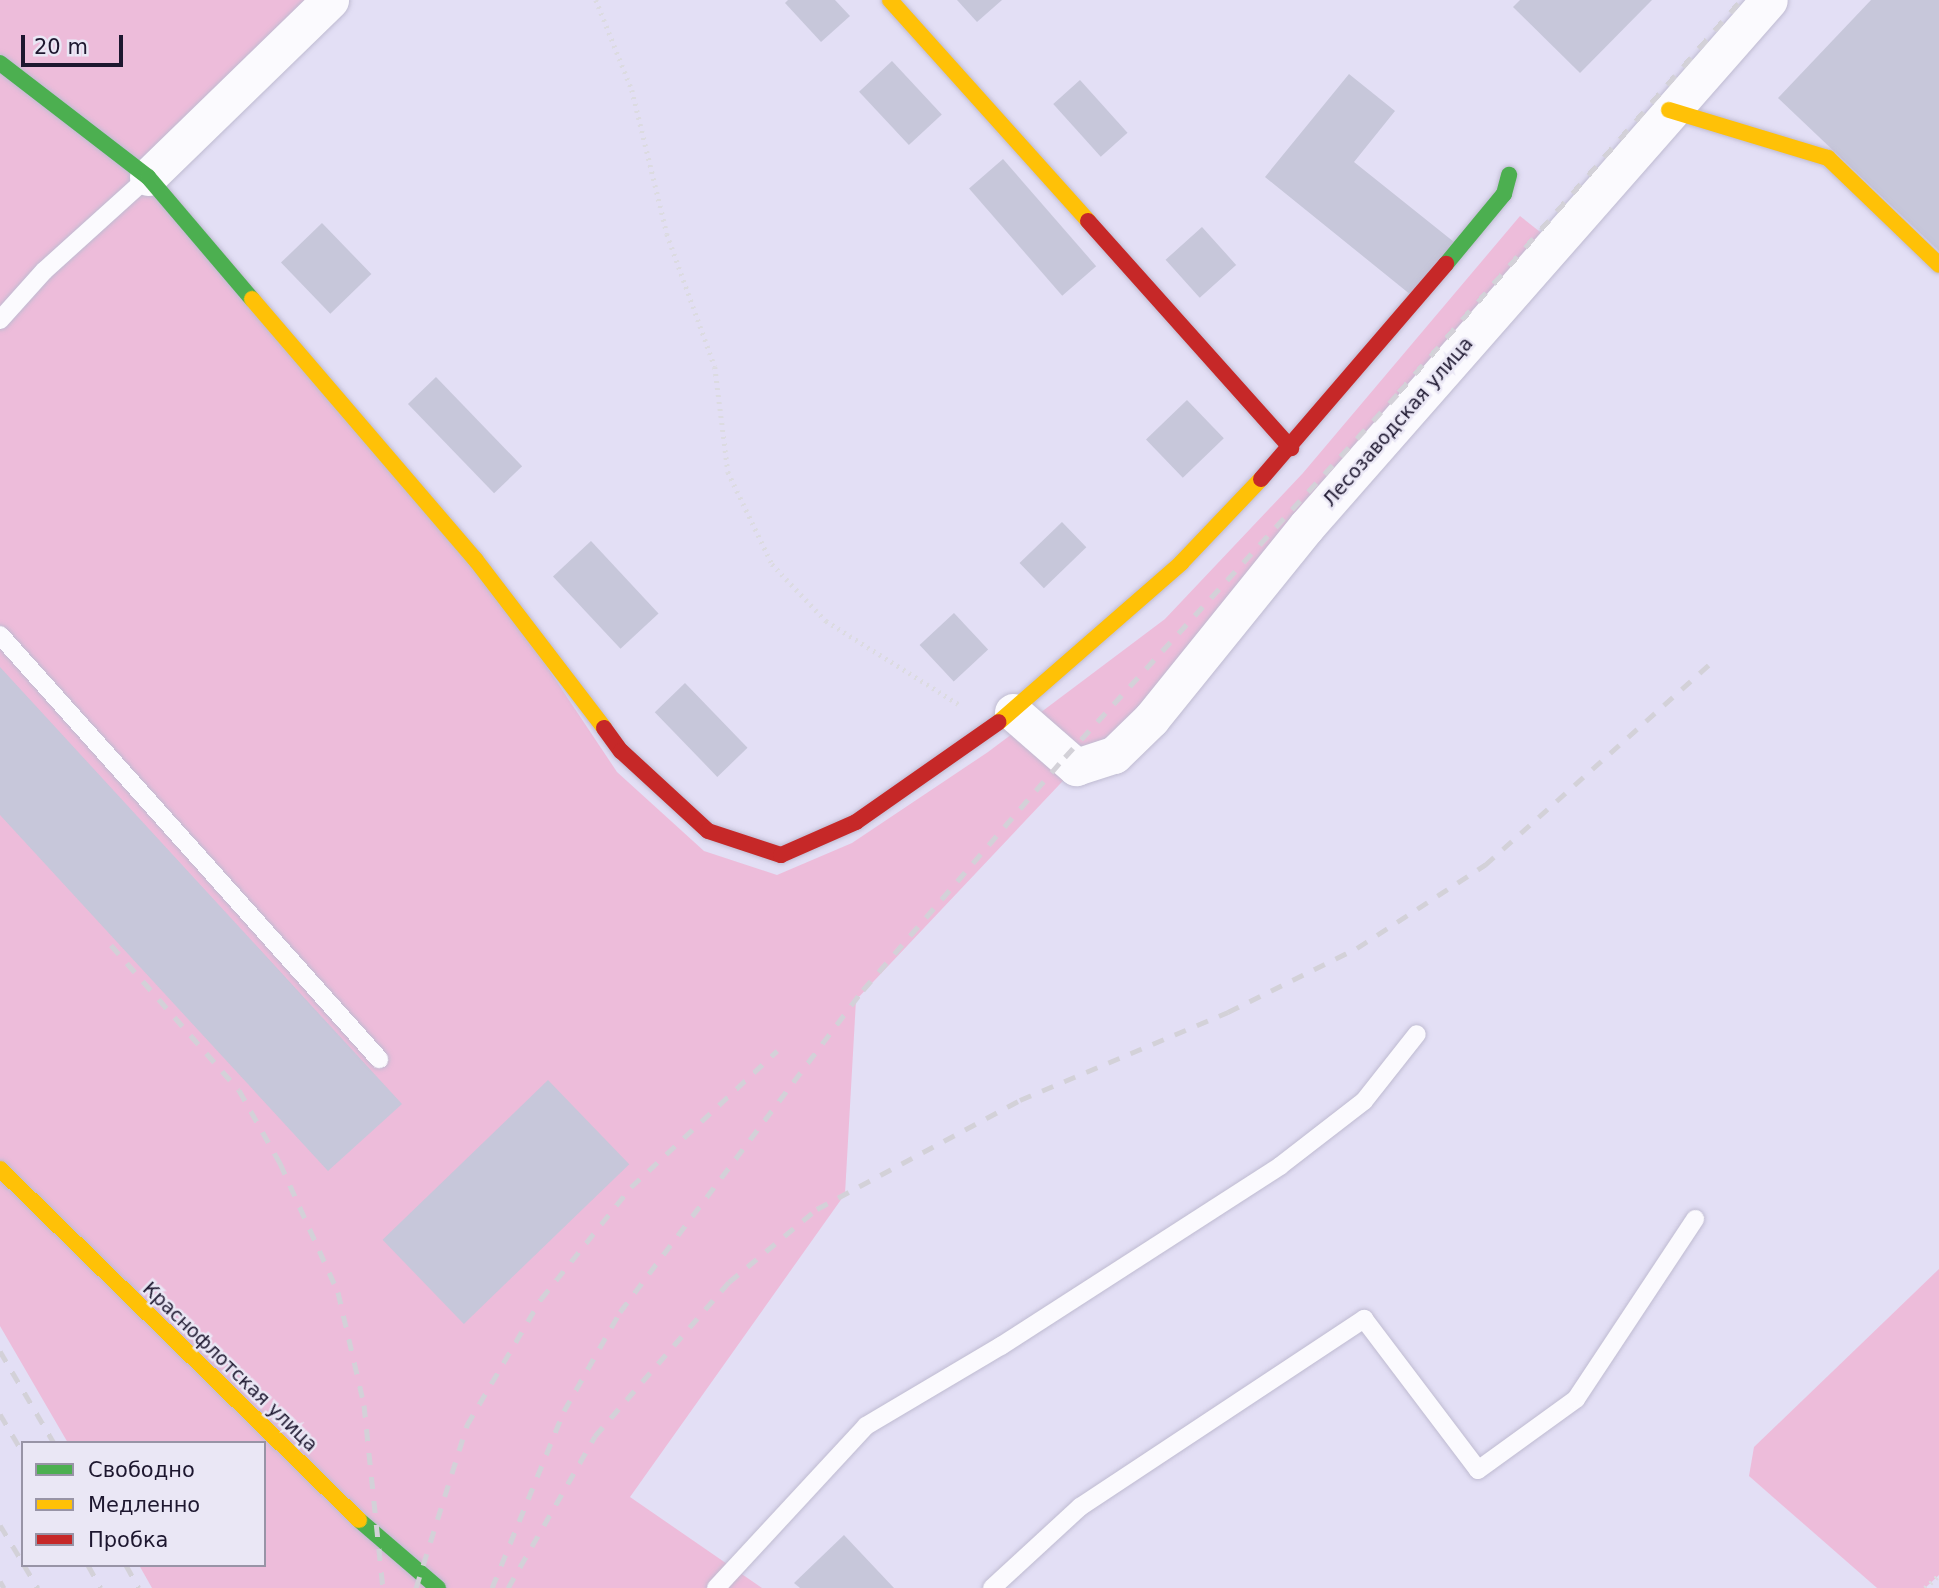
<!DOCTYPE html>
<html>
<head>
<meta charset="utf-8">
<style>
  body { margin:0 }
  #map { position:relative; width:1939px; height:1588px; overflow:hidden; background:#e3dff5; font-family:"DejaVu Sans",sans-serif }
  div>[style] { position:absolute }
  .green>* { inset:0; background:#edbcda }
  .building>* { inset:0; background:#c7c7da; transform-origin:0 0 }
  .path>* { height:4.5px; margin-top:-2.25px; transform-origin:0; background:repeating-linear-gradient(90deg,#dcdbe1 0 2px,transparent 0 7px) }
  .roads { filter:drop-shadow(0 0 2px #bfbbd1) drop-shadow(0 0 2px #bfbbd1) }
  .lane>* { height:18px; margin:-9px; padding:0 9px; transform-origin:9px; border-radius:9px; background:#fbfafe }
  .street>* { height:37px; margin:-18.5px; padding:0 18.5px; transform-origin:18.5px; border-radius:18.5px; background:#fbfafe }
  .fast>* { height:16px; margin:-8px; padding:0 8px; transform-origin:8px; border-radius:8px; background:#4caf50 }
  .slow>* { height:16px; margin:-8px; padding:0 8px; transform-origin:8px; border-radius:8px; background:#ffc107 }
  .jam>* { height:16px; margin:-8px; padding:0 8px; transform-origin:8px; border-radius:8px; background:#c62828 }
  .rail>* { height:5px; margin-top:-2.5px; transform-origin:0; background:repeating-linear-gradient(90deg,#d3d1d8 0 12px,transparent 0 24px) }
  span { translate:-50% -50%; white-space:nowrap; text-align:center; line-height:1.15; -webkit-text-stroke:5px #eae7f5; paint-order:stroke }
  .street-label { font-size:19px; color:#1d172f }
  .legend { position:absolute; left:21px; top:1441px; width:245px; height:126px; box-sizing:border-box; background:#eae7f5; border:2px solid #9894a6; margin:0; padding:9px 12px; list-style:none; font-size:21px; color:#1d172f }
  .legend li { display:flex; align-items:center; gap:14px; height:35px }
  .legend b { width:35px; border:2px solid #9894a6 }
  .scale { position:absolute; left:21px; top:35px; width:102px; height:32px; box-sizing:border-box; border:4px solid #1d172f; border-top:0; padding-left:9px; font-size:21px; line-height:24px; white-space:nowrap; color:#1d172f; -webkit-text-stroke:5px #eae7f5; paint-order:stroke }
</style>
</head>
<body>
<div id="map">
  <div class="green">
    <div style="clip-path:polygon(0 0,330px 0,148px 177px,475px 559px,617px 772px,704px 851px,777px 875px,852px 843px,988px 752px,1165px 619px,1303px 473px,1520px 216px,1554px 243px,1154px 715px,1076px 767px,856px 1000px,845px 1194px,630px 1497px,762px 1588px,152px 1588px,139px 1565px,264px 1565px,264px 1443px,68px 1443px,0 1326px)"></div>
    <div style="clip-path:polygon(1939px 1269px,1939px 1575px,1925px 1588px,1877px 1588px,1749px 1476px,1754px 1447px)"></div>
  </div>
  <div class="building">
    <div style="clip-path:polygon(788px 0,835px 0,850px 16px,821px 42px,785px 3px)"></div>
    <div style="clip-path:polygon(957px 0,1002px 0,977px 22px)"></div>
    <div style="clip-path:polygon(1520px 0,1652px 0,1580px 73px,1513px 7px)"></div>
    <div style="clip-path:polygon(1871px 0,1939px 0,1939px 251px,1778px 98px)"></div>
    <div style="left:892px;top:61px;width:73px;height:45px;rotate:47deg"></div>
    <div style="clip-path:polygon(1349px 74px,1395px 111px,1354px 162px,1454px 242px,1411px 295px,1265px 177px)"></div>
    <div style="left:1080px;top:80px;width:71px;height:36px;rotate:48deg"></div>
    <div style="left:1003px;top:159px;width:142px;height:45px;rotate:49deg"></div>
    <div style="left:322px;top:223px;width:71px;height:57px;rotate:46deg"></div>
    <div style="left:1202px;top:227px;width:51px;height:49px;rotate:48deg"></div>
    <div style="left:436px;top:377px;width:124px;height:39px;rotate:46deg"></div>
    <div style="left:1187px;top:400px;width:53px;height:57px;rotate:46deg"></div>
    <div style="left:1062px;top:522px;width:35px;height:59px;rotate:46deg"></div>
    <div style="left:591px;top:541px;width:99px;height:52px;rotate:47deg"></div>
    <div style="left:954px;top:613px;width:50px;height:47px;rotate:47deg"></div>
    <div style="clip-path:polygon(0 667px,402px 1104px,328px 1171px,0 815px)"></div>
    <div style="left:685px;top:683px;width:90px;height:42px;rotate:46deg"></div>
    <div style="left:548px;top:1080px;width:117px;height:230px;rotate:46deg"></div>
    <div style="clip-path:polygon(844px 1535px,894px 1588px,800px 1588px,794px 1583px)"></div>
  </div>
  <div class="path">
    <div style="left:596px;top:0;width:97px;rotate:68.2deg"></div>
    <div style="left:632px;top:90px;width:148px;rotate:76.3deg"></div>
    <div style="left:667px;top:234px;width:141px;rotate:70.2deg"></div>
    <div style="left:715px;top:367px;width:106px;rotate:82.9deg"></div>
    <div style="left:728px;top:472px;width:102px;rotate:64.4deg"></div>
    <div style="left:772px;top:564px;width:79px;rotate:46.5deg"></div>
    <div style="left:826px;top:621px;width:158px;rotate:32.1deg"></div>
    <div style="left:1925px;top:1588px;width:19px;rotate:-43deg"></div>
  </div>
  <div class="roads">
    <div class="lane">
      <div style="left:0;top:320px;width:66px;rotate:-48.1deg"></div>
      <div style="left:44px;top:271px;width:140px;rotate:-42.1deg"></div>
      <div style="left:0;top:635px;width:569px;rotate:48.21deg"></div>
      <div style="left:716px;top:1588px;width:221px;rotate:-47.2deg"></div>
      <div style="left:866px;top:1426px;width:157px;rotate:-30.7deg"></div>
      <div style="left:1001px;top:1346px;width:332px;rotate:-32.8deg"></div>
      <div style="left:1280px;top:1166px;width:106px;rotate:-37.7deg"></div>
      <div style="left:1364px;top:1101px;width:85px;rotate:-51.7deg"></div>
      <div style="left:992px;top:1588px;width:120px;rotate:-42.6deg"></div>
      <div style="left:1080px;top:1507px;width:341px;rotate:-33.5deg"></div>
      <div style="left:1364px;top:1319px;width:189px;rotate:52.9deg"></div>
      <div style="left:1478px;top:1470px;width:121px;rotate:-35.9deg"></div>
      <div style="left:1576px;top:1399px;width:216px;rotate:-56.5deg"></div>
    </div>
    <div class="street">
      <div style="left:148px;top:177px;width:254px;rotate:-44.2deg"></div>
      <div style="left:1013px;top:712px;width:84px;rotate:41.1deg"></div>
      <div style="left:1076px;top:767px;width:40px;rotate:-18deg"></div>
      <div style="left:1114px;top:755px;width:52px;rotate:-44.2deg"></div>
      <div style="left:1151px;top:719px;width:247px;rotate:-51.1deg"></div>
      <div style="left:1306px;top:527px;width:701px;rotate:-48.7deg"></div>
    </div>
    <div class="fast">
      <div style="left:0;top:63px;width:187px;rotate:37.6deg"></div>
      <div style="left:148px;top:177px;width:160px;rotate:49.6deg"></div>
      <div style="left:1446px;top:264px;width:91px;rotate:-50.4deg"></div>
      <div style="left:1504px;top:194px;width:20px;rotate:-75deg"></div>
      <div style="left:359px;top:1520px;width:104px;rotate:40.7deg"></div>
    </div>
    <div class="slow">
      <div style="left:890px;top:0;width:297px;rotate:48.1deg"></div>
      <div style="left:1669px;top:110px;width:166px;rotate:16.8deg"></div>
      <div style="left:1828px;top:158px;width:154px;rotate:43.9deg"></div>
      <div style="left:252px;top:299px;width:343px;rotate:49.4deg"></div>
      <div style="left:475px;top:559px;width:213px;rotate:52.6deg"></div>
      <div style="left:999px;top:722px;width:242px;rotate:-41.1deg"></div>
      <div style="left:1181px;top:563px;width:116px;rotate:-46.4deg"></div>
      <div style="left:0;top:1169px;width:502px;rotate:44.35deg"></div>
    </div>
    <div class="jam">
      <div style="left:1088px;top:221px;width:305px;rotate:48.2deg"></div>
      <div style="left:1261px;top:479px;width:284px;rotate:-49.3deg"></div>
      <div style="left:604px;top:728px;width:29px;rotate:54deg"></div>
      <div style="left:621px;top:751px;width:118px;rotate:42.6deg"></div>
      <div style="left:708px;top:831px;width:77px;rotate:18.2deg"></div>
      <div style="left:781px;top:855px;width:82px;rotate:-23.7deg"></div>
      <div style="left:856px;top:822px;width:174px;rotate:-35deg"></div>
    </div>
  </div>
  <div class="rail">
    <div style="left:111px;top:945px;width:193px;rotate:48.6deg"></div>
    <div style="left:239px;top:1090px;width:84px;rotate:60.7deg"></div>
    <div style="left:280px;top:1163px;width:141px;rotate:65.8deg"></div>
    <div style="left:338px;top:1292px;width:116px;rotate:77deg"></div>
    <div style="left:364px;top:1405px;width:184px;rotate:84.1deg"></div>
    <div style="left:0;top:1351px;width:107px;rotate:59.6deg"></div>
    <div style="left:0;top:1414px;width:45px;rotate:59.5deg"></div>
    <div style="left:0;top:1525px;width:44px;rotate:58.8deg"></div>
    <div style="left:24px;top:1565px;width:27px;rotate:59deg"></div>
    <div style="left:88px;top:1565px;width:26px;rotate:61deg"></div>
    <div style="left:126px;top:1565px;width:26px;rotate:61deg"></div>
    <div style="left:0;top:1581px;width:8px;rotate:60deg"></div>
    <div style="left:416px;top:1588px;width:171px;rotate:-72.6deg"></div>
    <div style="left:467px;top:1425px;width:146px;rotate:-59.6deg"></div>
    <div style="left:541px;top:1299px;width:144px;rotate:-51.2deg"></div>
    <div style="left:631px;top:1187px;width:200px;rotate:-43deg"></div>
    <div style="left:492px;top:1588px;width:191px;rotate:-67.9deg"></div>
    <div style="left:564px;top:1411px;width:114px;rotate:-60.5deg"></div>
    <div style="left:620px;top:1312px;width:403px;rotate:-53deg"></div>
    <div style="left:863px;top:990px;width:308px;rotate:-49.1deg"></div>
    <div style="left:1065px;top:757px;width:495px;rotate:-47.5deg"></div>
    <div style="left:1399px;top:392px;width:520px;rotate:-48.9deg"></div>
    <div style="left:508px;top:1588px;width:175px;rotate:-60.2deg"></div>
    <div style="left:595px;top:1436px;width:204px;rotate:-49deg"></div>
    <div style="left:729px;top:1282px;width:114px;rotate:-39.7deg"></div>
    <div style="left:817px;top:1209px;width:230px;rotate:-28.2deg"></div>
    <div style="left:1020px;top:1100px;width:226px;rotate:-22.9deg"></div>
    <div style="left:1228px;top:1012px;width:144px;rotate:-26.4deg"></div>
    <div style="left:1357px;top:948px;width:153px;rotate:-33deg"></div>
    <div style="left:1485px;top:865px;width:302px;rotate:-41.8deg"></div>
  </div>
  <div class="street-label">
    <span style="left:1398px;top:422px;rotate:-49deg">Лесозаводская улица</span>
    <span style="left:230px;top:1367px;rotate:44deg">Краснофлотская улица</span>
  </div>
  <ul class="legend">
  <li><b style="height:9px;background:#4caf50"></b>Свободно</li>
  <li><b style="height:9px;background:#ffc107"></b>Медленно</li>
  <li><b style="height:9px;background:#c62828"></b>Пробка</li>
  </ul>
  <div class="scale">20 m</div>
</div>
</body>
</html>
